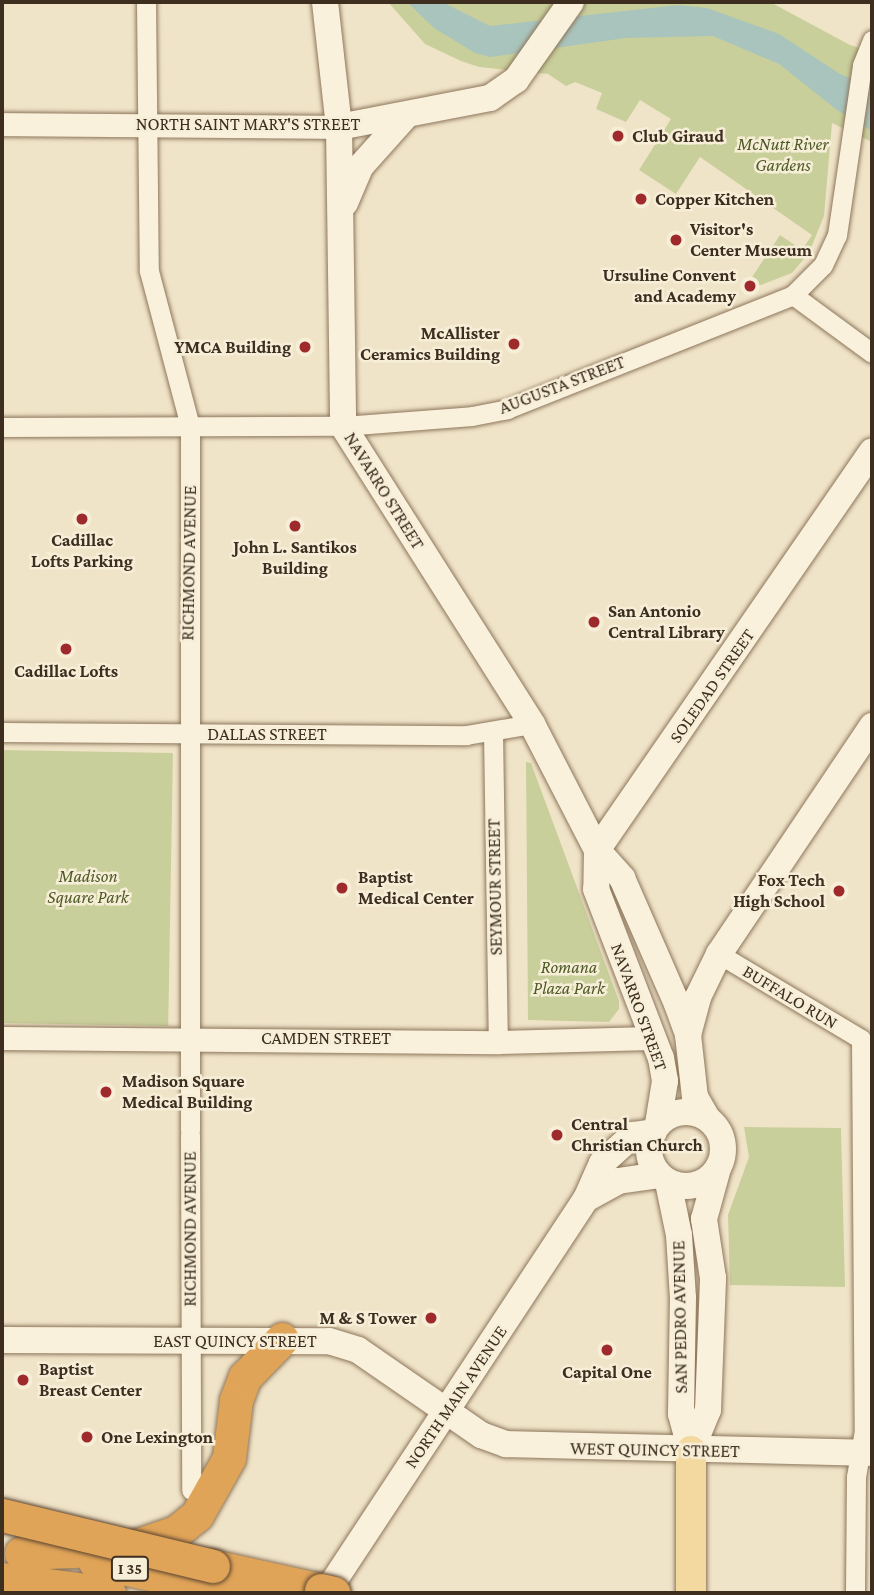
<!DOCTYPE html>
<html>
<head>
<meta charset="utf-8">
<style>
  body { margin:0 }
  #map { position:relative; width:874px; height:1595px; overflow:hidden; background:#f0e4c8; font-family:"Crimson Pro",serif }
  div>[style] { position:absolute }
  .green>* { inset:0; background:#c9cf9b; transform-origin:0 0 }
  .water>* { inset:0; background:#a9c4bc }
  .roads { filter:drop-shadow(0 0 2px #8d765c) drop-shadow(0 0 2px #8d765c) }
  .minor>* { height:19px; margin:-9.5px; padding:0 9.5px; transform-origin:9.5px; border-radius:9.5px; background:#faf1dc }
  .tertiary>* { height:23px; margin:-11.5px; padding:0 11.5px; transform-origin:11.5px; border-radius:11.5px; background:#faf1dc }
  .secondary>* { height:26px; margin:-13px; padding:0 13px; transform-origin:13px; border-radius:13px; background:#faf1dc }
  .secondary>.ring { margin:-13px; padding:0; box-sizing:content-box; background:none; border:26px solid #faf1dc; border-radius:50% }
  .primary>* { height:30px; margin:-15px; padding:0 15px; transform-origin:15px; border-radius:15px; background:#f3d9a0 }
  .motorway>* { height:33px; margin:-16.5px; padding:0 16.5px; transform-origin:16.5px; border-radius:16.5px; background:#e0a458 }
  .bridges { filter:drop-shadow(0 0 2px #5b4430) drop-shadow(0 0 2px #5b4430) }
  .motorway-bridge>* { height:33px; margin:-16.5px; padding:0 16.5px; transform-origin:16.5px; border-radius:16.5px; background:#e0a458 }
  .dots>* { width:19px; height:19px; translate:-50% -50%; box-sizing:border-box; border:4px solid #f7eed8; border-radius:50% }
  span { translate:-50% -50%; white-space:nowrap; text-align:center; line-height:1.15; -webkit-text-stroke:5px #f7eed8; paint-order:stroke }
  .shield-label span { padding:2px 5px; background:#f7eed8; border:2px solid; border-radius:5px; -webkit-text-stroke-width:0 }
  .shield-label { font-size:16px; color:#3d2e20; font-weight:700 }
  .street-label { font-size:18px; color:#3d2e20 }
  .poi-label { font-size:18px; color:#3d2e20; font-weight:700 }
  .left { translate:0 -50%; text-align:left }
  .right { translate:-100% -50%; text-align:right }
  .park-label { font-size:18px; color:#4d5a26; font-style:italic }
  .frame { position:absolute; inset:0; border:4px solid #3d2e20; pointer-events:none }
</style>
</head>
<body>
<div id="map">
  <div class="green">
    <div style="clip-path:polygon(388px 2px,770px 2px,850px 45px,872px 52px,872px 142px,832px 123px,824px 216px,809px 253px,792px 273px,742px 292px,780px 235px,802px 250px,812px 235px,700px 157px,676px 194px,639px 170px,671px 119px,640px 100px,626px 122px,596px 109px,602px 93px,575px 82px,566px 86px,548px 74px,479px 67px,461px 61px,425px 44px)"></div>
    <div style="left:2px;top:750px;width:171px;height:273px;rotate:1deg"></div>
    <div style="clip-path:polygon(526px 762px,531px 763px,619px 1001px,619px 1009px,609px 1022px,528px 1020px)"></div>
    <div style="clip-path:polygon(744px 1127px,841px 1128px,845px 1287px,730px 1285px,728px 1215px,749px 1157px)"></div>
  </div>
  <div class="water">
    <div style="clip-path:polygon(407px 2px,442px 2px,490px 26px,678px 5px,707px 8px,779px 34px,840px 74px,872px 87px,872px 131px,837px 110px,779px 64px,713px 36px,626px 38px,490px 57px,475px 53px,434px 28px)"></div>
  </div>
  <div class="roads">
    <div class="minor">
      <div style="left:146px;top:2px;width:269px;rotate:89.4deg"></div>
      <div style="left:149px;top:271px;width:160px;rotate:75.2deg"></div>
      <div style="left:190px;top:426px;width:704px;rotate:90deg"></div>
      <div style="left:793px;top:295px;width:98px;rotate:36.3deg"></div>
      <div style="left:2px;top:427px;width:341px;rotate:-0.2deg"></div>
      <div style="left:343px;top:426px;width:129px;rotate:-4.4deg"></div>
      <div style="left:472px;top:416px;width:36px;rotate:-11deg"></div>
      <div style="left:507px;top:409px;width:308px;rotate:-21.7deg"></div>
      <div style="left:793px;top:295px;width:42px;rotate:-45deg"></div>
      <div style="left:823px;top:265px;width:33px;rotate:-65deg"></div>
      <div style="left:837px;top:235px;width:172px;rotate:-81.6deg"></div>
      <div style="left:862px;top:65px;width:27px;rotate:-68deg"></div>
      <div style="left:2px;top:732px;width:464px;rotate:0.4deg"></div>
      <div style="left:466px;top:735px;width:67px;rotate:-9.5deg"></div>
      <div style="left:493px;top:732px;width:310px;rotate:89.1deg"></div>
      <div style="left:719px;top:954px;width:165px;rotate:30.9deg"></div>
      <div style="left:861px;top:1039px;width:391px;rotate:89.6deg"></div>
      <div style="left:864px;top:1430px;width:48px;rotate:99.7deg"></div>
      <div style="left:856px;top:1477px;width:116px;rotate:90.5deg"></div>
      <div style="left:190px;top:1135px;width:355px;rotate:89.8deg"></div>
    </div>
    <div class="tertiary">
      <div style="left:2px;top:124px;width:337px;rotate:0.5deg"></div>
      <div style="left:2px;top:1038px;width:496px;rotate:0.5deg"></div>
      <div style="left:498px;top:1042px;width:153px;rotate:-1.5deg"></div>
    </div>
    <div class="secondary">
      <div style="left:325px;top:2px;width:126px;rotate:83.6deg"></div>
      <div style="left:339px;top:127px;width:299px;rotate:89.2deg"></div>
      <div style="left:343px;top:426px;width:353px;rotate:57.6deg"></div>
      <div style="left:532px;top:724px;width:142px;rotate:62.7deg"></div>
      <div style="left:597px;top:850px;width:38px;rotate:48deg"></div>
      <div style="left:622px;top:878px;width:137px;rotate:66.4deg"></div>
      <div style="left:677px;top:1004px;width:33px;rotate:70deg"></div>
      <div style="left:688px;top:1035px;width:62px;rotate:83.6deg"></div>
      <div style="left:695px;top:1097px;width:24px;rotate:60deg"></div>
      <div style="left:339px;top:127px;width:154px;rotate:-10.9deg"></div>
      <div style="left:490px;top:98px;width:32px;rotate:-35deg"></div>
      <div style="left:516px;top:80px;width:95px;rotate:-54.8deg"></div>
      <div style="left:345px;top:203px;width:39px;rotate:-67deg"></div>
      <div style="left:360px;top:167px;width:66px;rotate:-48.1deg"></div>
      <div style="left:597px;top:850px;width:484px;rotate:-55.4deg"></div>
      <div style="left:597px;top:850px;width:39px;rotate:91deg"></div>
      <div style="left:596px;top:889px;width:181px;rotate:69deg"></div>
      <div style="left:661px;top:1058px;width:23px;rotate:80deg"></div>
      <div style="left:665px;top:1081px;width:44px;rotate:99.2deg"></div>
      <div style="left:688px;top:1035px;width:39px;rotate:-75deg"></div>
      <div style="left:698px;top:997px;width:48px;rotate:-64deg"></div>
      <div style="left:719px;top:954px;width:275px;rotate:-56.1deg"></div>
      <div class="ring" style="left:649px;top:1112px;width:48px;height:48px"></div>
      <div style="left:668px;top:1182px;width:54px;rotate:78.3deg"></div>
      <div style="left:679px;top:1235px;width:63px;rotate:86.4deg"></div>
      <div style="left:683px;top:1298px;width:116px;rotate:91deg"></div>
      <div style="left:681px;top:1414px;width:38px;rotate:75deg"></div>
      <div style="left:586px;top:1199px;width:37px;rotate:-29deg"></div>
      <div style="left:618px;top:1181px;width:41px;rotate:-8.3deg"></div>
      <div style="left:2px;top:1340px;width:327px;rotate:0.2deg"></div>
      <div style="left:329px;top:1341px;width:30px;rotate:17deg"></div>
      <div style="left:358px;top:1350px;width:150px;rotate:34.6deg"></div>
      <div style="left:481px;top:1435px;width:27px;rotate:20deg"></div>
      <div style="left:506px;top:1444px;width:366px;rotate:1.4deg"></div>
      <div style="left:691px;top:1451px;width:44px;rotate:-67.5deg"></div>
      <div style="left:708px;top:1410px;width:132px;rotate:-87.8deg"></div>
      <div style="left:713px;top:1278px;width:60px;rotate:-98.7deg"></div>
      <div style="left:704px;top:1219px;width:53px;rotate:-74.6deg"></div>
      <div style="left:326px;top:1593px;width:472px;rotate:-56.6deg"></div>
      <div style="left:586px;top:1199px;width:39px;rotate:-66deg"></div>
      <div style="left:602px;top:1163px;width:42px;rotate:-42.1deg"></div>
      <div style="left:633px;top:1135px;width:21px;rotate:-8deg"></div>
    </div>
    <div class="primary">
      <div style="left:691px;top:1451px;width:142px;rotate:90deg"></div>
    </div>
    <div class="motorway">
      <div style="left:21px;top:1553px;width:105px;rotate:-2.2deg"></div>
      <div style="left:126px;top:1549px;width:53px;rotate:-18.8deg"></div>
      <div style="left:176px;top:1532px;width:27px;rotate:-39deg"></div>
      <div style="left:197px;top:1515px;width:65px;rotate:-60.7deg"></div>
      <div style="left:229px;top:1458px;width:58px;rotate:-83.1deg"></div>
      <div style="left:236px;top:1400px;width:25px;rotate:-69deg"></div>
      <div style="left:245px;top:1377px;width:53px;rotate:-45.8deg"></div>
      <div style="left:95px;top:1562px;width:146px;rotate:12.2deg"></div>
      <div style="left:213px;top:1566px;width:111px;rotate:12.5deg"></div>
      <div style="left:2px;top:1579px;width:108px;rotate:7.5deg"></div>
    </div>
  </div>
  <div class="bridges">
    <div class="motorway-bridge">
      <div style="left:2px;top:1515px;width:217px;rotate:13.6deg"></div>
      <div style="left:321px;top:1590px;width:13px;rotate:13deg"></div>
    </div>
  </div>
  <div class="dots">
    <div style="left:618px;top:136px;background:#9e2a2b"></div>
    <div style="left:641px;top:199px;background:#9e2a2b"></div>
    <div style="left:676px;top:240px;background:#9e2a2b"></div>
    <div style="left:750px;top:286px;background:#9e2a2b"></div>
    <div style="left:514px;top:344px;background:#9e2a2b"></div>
    <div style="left:305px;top:347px;background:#9e2a2b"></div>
    <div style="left:82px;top:519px;background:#9e2a2b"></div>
    <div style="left:295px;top:526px;background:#9e2a2b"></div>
    <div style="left:594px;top:622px;background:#9e2a2b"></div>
    <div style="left:66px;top:649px;background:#9e2a2b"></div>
    <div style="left:342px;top:888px;background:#9e2a2b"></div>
    <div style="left:839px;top:891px;background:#9e2a2b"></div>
    <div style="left:106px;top:1092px;background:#9e2a2b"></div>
    <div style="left:557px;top:1135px;background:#9e2a2b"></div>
    <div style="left:431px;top:1318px;background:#9e2a2b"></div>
    <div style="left:607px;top:1350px;background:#9e2a2b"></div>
    <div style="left:23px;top:1380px;background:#9e2a2b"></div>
    <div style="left:87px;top:1437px;background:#9e2a2b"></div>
  </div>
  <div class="shield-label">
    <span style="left:130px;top:1569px">I 35</span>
  </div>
  <div class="street-label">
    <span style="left:248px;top:124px">NORTH SAINT MARY'S STREET</span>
    <span style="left:562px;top:385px;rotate:-21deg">AUGUSTA STREET</span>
    <span style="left:384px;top:491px;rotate:58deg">NAVARRO STREET</span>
    <span style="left:189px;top:563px;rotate:-89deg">RICHMOND AVENUE</span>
    <span style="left:712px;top:686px;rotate:-55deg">SOLEDAD STREET</span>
    <span style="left:267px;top:734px">DALLAS STREET</span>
    <span style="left:495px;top:887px;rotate:-91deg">SEYMOUR STREET</span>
    <span style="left:790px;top:997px;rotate:31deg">BUFFALO RUN</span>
    <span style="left:639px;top:1007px;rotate:70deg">NAVARRO STREET</span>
    <span style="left:326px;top:1038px">CAMDEN STREET</span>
    <span style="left:190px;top:1229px;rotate:-90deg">RICHMOND AVENUE</span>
    <span style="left:680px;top:1317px;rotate:-91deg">SAN PEDRO AVENUE</span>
    <span style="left:235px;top:1341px">EAST QUINCY STREET</span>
    <span style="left:456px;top:1397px;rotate:-56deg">NORTH MAIN AVENUE</span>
    <span style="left:655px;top:1450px;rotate:1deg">WEST QUINCY STREET</span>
  </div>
  <div class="poi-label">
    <span class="left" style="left:632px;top:136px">Club Giraud</span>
    <span class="left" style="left:655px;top:199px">Copper Kitchen</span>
    <span class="left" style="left:690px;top:240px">Visitor's<br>Center Museum</span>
    <span class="right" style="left:736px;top:286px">Ursuline Convent<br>and Academy</span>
    <span class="right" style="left:500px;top:344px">McAllister<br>Ceramics Building</span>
    <span class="right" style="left:291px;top:347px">YMCA Building</span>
    <span style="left:82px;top:551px">Cadillac<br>Lofts Parking</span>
    <span style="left:295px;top:558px">John L. Santikos<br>Building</span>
    <span class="left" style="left:608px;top:622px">San Antonio<br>Central Library</span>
    <span style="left:66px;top:671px">Cadillac Lofts</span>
    <span class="left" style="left:358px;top:888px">Baptist<br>Medical Center</span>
    <span class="right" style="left:825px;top:891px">Fox Tech<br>High School</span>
    <span class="left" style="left:122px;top:1092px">Madison Square<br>Medical Building</span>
    <span class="left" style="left:571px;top:1135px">Central<br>Christian Church</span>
    <span class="right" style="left:417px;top:1318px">M &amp; S Tower</span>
    <span class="left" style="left:39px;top:1380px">Baptist<br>Breast Center</span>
    <span style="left:607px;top:1372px">Capital One</span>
    <span class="left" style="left:101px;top:1437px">One Lexington</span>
  </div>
  <div class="park-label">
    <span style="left:783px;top:155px">McNutt River<br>Gardens</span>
    <span style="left:88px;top:887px">Madison<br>Square Park</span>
    <span style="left:569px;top:978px">Romana<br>Plaza Park</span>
  </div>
  <div class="frame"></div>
</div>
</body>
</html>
